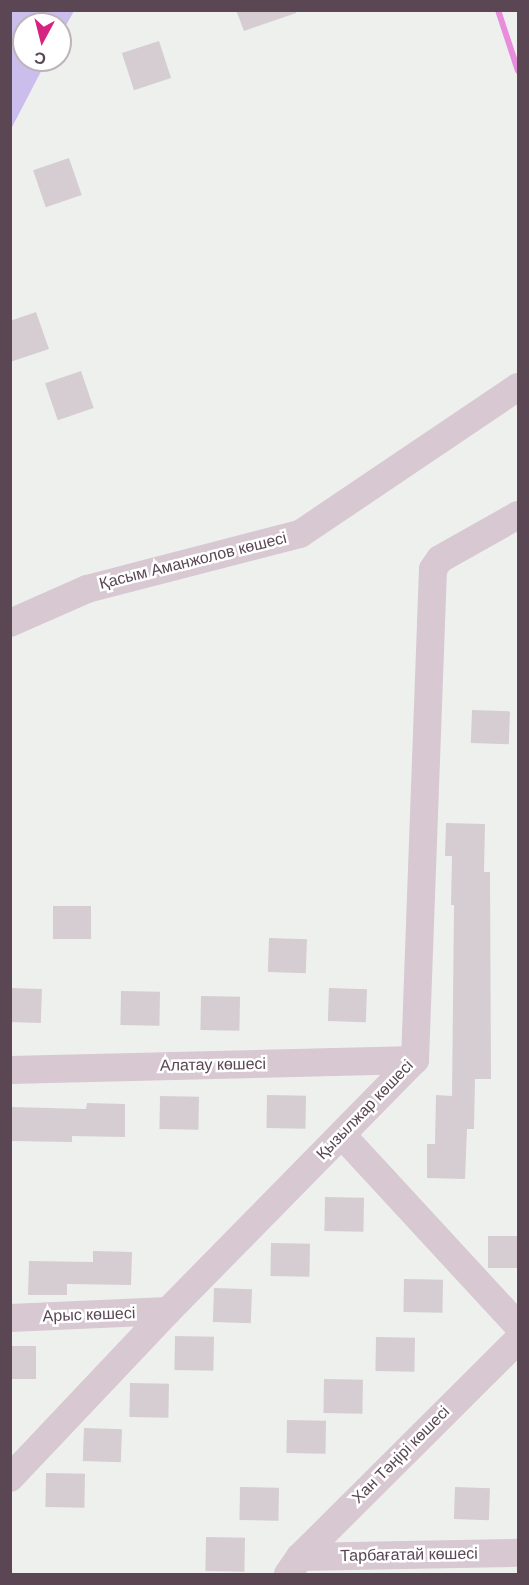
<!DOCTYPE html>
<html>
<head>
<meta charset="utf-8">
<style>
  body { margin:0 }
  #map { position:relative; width:529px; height:1585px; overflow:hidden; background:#eef0ee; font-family:Arial,sans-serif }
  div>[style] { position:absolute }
  .green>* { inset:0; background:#ccbeec }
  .stream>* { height:6px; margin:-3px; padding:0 3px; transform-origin:3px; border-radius:3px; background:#e78ddc }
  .building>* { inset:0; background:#d5cdd1; transform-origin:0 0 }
  .minor>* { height:28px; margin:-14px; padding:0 14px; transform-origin:14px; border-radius:14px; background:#d7c8d1 }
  span { translate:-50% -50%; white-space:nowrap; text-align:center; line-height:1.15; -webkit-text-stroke:5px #fff; paint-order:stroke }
  .street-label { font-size:16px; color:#5a4753 }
  .frame { position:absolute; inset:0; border:12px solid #5a4753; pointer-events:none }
  .north { position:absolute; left:12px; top:12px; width:60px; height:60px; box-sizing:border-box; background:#fff; border:2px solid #bdb5ba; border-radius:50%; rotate:187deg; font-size:16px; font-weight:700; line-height:24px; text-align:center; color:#5a4753 }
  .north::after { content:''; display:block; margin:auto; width:21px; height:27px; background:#d62280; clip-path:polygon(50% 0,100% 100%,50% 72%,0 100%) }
</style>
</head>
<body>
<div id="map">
  <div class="green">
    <div style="clip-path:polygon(11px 10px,74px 11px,60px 36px,60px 24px,24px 24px,24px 60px,47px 60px,11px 129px)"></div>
  </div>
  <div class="stream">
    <div style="left:498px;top:10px;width:64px;rotate:71.8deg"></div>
  </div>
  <div class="building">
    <div style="clip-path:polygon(236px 10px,296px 10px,296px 13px,244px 31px)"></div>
    <div style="left:159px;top:41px;width:39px;height:39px;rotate:72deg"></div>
    <div style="left:69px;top:158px;width:39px;height:38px;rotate:71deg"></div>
    <div style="clip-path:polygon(36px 312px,49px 349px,10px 362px,10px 321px)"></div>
    <div style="left:81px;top:371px;width:39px;height:38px;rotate:71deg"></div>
    <div style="left:472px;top:710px;width:38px;height:33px;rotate:2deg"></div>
    <div style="clip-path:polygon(446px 823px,485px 824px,484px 872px,490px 872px,491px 1079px,475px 1079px,474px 1129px,467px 1129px,465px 1179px,427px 1178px,427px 1144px,435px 1144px,436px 1095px,452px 1096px,454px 905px,451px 905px,452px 856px,445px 856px)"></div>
    <div style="left:53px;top:906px;width:38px;height:33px"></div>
    <div style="left:269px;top:938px;width:38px;height:34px;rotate:2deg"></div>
    <div style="left:10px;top:988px;width:32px;height:34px;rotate:2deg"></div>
    <div style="left:329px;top:988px;width:38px;height:33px;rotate:2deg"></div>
    <div style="left:121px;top:991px;width:39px;height:34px;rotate:1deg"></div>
    <div style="left:201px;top:996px;width:39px;height:34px;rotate:1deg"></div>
    <div style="left:267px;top:1095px;width:39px;height:33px;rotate:1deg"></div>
    <div style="left:160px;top:1096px;width:39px;height:33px;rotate:1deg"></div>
    <div style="clip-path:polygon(87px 1103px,125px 1104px,125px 1137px,72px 1136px,72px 1142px,10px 1141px,10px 1107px,86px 1109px)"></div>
    <div style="left:325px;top:1197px;width:39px;height:34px;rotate:1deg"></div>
    <div style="left:488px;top:1236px;width:31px;height:32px"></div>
    <div style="left:271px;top:1243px;width:39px;height:33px;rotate:1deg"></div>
    <div style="clip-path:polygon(93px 1251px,132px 1252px,131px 1285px,67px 1284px,67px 1295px,28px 1295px,29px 1261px,93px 1262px)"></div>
    <div style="left:404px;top:1279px;width:39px;height:33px;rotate:1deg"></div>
    <div style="left:214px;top:1288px;width:38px;height:34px;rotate:2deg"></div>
    <div style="left:175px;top:1336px;width:39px;height:34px;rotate:1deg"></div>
    <div style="left:376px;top:1337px;width:39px;height:34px;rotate:1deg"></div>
    <div style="left:10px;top:1346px;width:26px;height:33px"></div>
    <div style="left:324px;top:1379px;width:39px;height:34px;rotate:1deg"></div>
    <div style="left:130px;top:1383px;width:39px;height:34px;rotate:1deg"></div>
    <div style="left:287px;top:1420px;width:39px;height:33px;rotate:1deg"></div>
    <div style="left:84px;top:1428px;width:38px;height:33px;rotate:2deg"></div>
    <div style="left:46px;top:1473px;width:39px;height:34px;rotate:1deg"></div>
    <div style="left:240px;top:1487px;width:39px;height:33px;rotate:1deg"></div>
    <div style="left:455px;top:1487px;width:35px;height:32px;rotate:2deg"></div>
    <div style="left:206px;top:1537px;width:39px;height:34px;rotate:1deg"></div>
  </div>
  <div class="minor">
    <div style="left:10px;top:623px;width:84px;rotate:-23.8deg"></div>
    <div style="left:87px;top:589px;width:220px;rotate:-14.5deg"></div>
    <div style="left:300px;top:534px;width:263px;rotate:-34deg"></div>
    <div style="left:10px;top:1070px;width:405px;rotate:-1.4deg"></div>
    <div style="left:342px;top:1135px;width:260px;rotate:47.3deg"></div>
    <div style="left:10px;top:1318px;width:158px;rotate:-2.5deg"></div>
    <div style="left:10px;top:1478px;width:230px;rotate:-46.6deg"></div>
    <div style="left:168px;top:1311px;width:352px;rotate:-45.5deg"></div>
    <div style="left:415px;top:1060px;width:491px;rotate:-87.9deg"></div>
    <div style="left:433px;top:569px;width:12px;rotate:-55deg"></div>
    <div style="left:440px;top:559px;width:90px;rotate:-29.4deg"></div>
    <div style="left:300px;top:1557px;width:218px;rotate:-1.1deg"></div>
    <div style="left:288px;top:1574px;width:21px;rotate:-55deg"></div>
    <div style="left:300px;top:1557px;width:308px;rotate:-44.9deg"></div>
  </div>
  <div class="street-label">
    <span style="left:193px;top:561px;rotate:-14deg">Қасым Аманжолов көшесі</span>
    <span style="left:213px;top:1065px;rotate:-1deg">Алатау көшесі</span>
    <span style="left:365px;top:1110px;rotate:-46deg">Қызылжар көшесі</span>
    <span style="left:89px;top:1315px;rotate:-2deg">Арыс көшесі</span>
    <span style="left:401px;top:1455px;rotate:-45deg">Хан Тәңірі көшесі</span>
    <span style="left:409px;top:1555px;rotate:-1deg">Тарбағатай көшесі</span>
  </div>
  <div class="frame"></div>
  <div class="north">С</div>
</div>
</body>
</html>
